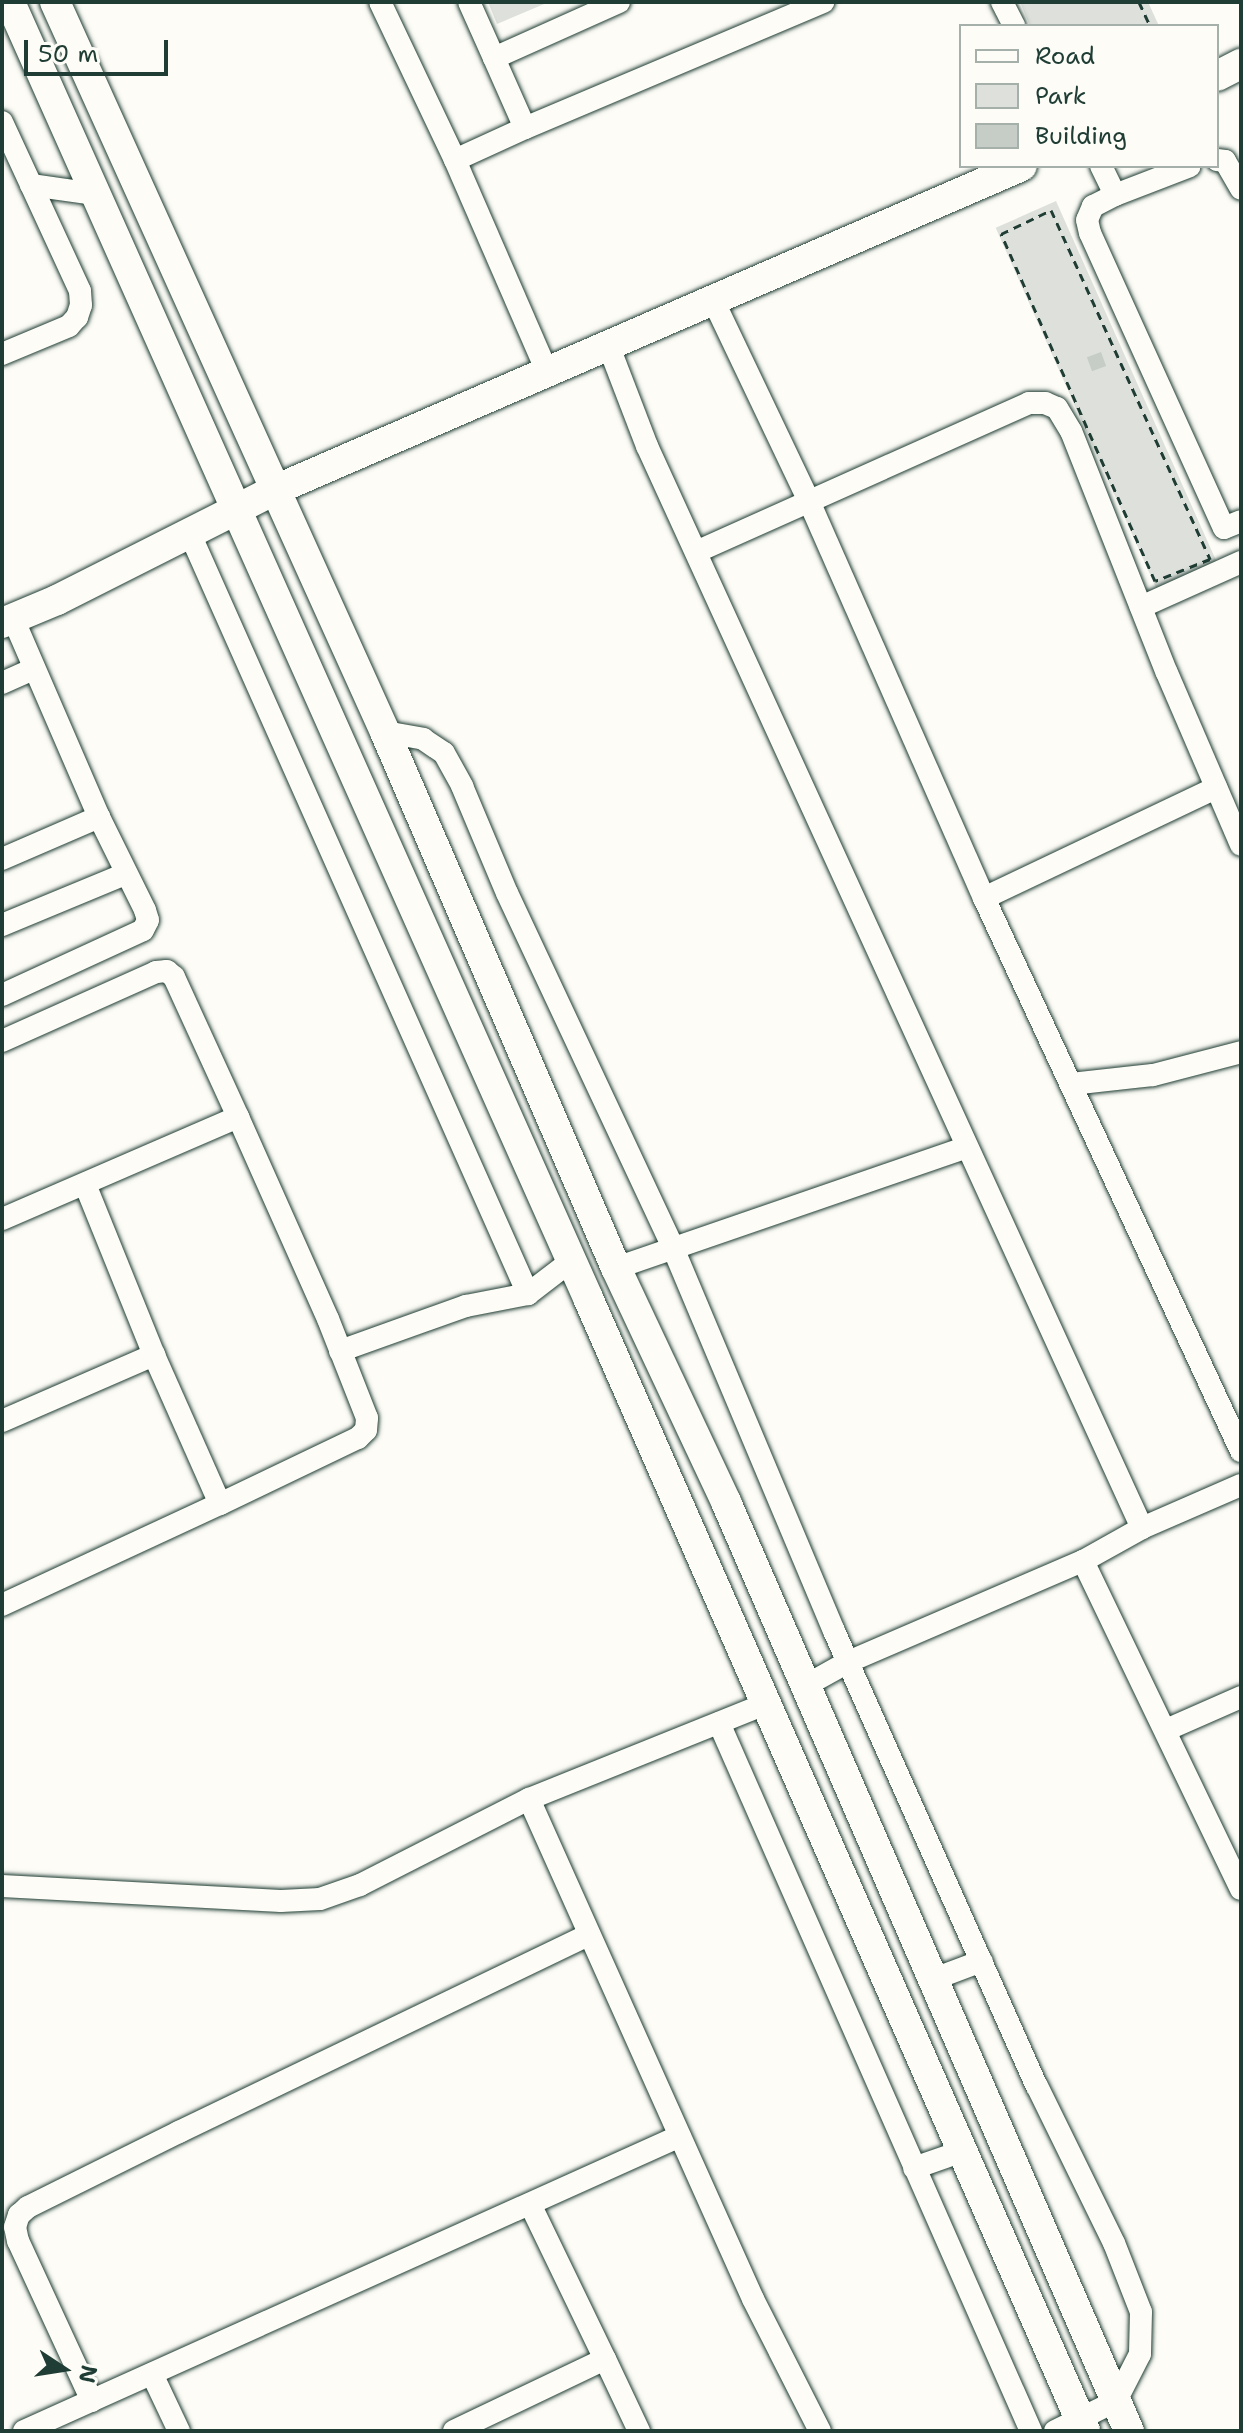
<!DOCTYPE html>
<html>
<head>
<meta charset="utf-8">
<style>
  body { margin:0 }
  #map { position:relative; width:1243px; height:2433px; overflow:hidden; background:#fdfcf7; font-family:"Shantell Sans",sans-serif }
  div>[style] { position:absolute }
  .green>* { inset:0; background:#dde0db; transform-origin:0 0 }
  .building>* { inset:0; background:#c6cdc7; transform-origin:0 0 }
  .path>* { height:3px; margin-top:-1.5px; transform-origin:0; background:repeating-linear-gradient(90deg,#1f3d34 0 8px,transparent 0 14px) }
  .roads { filter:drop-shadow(0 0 2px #1f3d34) drop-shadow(0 0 2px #1f3d34) }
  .street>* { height:22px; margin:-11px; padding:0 11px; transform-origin:11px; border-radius:11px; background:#fdfcf7 }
  .secondary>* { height:30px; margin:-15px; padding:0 15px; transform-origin:15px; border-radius:15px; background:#fdfcf7 }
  span { translate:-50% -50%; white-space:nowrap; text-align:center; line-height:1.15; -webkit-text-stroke:8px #fdfcf7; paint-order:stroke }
  .frame { position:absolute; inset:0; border:4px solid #1f3d34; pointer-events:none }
  .legend { position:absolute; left:959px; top:24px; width:260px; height:144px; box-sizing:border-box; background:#fdfcf7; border:2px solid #a4b0a9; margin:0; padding:10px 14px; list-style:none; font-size:24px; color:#1f3d34 }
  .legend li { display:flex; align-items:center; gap:16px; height:40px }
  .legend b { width:40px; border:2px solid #a4b0a9 }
  .north { position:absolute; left:24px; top:2329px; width:80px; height:80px; -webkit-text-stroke:6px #fdfcf7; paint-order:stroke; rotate:102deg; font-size:22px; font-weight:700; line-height:32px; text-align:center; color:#1f3d34 }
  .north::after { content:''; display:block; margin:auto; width:28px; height:36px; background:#1f3d34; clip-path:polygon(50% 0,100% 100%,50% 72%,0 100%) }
  .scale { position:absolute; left:24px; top:40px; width:144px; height:36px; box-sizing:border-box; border:4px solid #1f3d34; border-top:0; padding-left:10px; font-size:24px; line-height:28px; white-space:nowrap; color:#1f3d34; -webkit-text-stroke:6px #fdfcf7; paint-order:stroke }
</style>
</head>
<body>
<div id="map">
  <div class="green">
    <div style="clip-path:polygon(488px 2px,549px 2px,497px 24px)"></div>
    <div style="clip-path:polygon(1020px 2px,1148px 2px,1159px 26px,1030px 26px)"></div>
    <div style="left:1056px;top:201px;width:396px;height:66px;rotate:66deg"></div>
  </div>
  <div class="building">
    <div style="left:1101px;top:352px;width:15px;height:15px;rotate:70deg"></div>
  </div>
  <div class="path">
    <div style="left:1139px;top:2px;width:26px;rotate:65deg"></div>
    <div style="left:1051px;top:210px;width:384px;rotate:65.5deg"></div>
    <div style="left:1210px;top:559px;width:59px;rotate:158.2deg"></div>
    <div style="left:1155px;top:581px;width:380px;rotate:-113.9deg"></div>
    <div style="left:1001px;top:234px;width:55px;rotate:-25.6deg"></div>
  </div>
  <div class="roads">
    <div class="street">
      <div style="left:380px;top:2px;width:175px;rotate:64.6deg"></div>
      <div style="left:455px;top:160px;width:233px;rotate:66.5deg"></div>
      <div style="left:469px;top:2px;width:61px;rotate:65.9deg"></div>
      <div style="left:494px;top:58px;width:137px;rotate:-24.1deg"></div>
      <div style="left:1002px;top:2px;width:27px;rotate:63deg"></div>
      <div style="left:2px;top:122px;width:186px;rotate:65.2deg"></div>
      <div style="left:80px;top:291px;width:14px;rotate:86deg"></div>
      <div style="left:81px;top:305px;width:13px;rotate:108deg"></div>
      <div style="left:77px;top:317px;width:12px;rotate:132deg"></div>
      <div style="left:69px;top:326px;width:73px;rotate:157.3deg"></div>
      <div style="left:525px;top:128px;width:324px;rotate:-22.9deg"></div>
      <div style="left:455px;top:160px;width:77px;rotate:-24.6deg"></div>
      <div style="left:525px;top:128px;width:77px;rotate:-113.9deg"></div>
      <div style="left:1217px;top:160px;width:8px;rotate:7deg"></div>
      <div style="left:1225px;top:161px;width:32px;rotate:60deg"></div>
      <div style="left:1101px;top:166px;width:32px;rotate:64deg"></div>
      <div style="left:1115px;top:195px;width:25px;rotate:153deg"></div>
      <div style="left:1093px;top:206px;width:15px;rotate:113deg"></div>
      <div style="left:1087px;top:220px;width:13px;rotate:77deg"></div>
      <div style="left:1090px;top:233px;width:324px;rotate:65.6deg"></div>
      <div style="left:1224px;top:528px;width:18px;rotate:-22deg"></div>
      <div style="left:31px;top:185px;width:65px;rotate:8deg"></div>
      <div style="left:1115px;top:195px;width:80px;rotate:-21.1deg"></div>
      <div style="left:714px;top:302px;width:218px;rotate:64.5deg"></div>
      <div style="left:808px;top:499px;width:436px;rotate:66.2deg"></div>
      <div style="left:984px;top:898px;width:610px;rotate:65.07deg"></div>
      <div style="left:609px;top:347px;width:106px;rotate:69deg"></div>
      <div style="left:647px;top:446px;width:1190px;rotate:65.42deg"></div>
      <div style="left:190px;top:534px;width:832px;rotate:66.02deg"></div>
      <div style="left:696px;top:552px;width:365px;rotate:-24.1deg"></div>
      <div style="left:1029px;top:403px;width:16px"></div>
      <div style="left:1045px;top:403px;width:13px;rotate:23deg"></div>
      <div style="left:1057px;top:408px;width:27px;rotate:59deg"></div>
      <div style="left:1071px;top:431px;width:260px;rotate:68.4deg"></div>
      <div style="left:1167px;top:673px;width:187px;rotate:66.7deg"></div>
      <div style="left:1141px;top:607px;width:110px;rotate:-24.2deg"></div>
      <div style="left:2px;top:683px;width:35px;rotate:-24deg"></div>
      <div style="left:385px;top:732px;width:39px;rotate:10deg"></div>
      <div style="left:423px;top:739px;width:25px;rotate:34deg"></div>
      <div style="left:444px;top:753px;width:38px;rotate:61deg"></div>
      <div style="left:462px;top:786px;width:116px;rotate:67.2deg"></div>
      <div style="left:507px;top:893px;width:392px;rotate:64.9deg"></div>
      <div style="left:673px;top:1248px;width:415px;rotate:67.2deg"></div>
      <div style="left:834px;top:1631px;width:498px;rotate:66deg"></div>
      <div style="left:1037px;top:2086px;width:175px;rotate:63.9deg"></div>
      <div style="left:1114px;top:2243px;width:74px;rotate:68.6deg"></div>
      <div style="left:1141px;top:2312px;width:42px;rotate:91.4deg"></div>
      <div style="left:1140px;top:2354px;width:53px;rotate:117.1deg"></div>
      <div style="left:1116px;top:2401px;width:68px;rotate:153.8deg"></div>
      <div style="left:2px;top:859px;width:106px;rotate:-23.4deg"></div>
      <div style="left:99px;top:817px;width:217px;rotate:-113.4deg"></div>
      <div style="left:984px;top:898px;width:257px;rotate:-25.4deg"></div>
      <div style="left:2px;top:925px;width:133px;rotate:-22.5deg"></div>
      <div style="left:2px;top:995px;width:155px;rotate:-24.7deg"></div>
      <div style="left:143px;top:930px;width:11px;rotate:-63deg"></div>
      <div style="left:148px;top:920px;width:10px;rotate:-107deg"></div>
      <div style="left:145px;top:910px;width:104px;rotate:-116.3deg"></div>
      <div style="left:2px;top:1041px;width:169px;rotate:-24.1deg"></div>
      <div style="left:156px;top:972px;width:11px;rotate:-5deg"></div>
      <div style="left:167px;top:971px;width:9px;rotate:41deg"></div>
      <div style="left:174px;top:977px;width:154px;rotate:65.4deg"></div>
      <div style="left:238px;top:1117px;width:257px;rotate:156.6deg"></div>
      <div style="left:1071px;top:1084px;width:82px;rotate:-6.3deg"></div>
      <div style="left:1153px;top:1075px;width:91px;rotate:-14.6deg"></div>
      <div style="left:616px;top:1268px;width:371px;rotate:-19deg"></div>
      <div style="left:340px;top:1351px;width:134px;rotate:-19.7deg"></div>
      <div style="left:466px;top:1306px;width:63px;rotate:-11deg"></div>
      <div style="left:528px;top:1294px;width:54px;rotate:-37.5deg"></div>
      <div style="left:2px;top:1421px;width:166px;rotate:-23.5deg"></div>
      <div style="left:220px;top:1504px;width:153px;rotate:-25.6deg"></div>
      <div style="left:358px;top:1438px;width:11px;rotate:-45deg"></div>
      <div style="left:366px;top:1430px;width:12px;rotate:-85deg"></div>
      <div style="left:367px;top:1418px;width:106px;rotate:-111.5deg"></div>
      <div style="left:328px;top:1319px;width:221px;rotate:-114deg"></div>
      <div style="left:1083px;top:1561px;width:364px;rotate:64.3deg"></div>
      <div style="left:2px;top:1605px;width:240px;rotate:-24.9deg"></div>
      <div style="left:220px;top:1504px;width:163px;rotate:-113.9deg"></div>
      <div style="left:154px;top:1355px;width:184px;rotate:-112deg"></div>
      <div style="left:805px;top:1686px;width:49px;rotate:-29.2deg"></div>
      <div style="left:848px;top:1662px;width:256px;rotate:-23.3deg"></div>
      <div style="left:1083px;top:1561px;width:68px;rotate:-29.2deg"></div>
      <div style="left:1142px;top:1528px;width:108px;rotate:-23.5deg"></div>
      <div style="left:719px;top:1723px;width:774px;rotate:66.22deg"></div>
      <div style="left:1166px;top:1730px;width:82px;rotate:-23.7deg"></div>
      <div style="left:529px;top:1799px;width:548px;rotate:65.87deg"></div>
      <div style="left:753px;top:2299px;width:148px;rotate:63.1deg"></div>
      <div style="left:2px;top:1886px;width:279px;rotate:3.1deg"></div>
      <div style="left:281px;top:1901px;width:39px;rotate:-3deg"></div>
      <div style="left:320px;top:1899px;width:42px;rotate:-19.3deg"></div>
      <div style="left:360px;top:1885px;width:190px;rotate:-27deg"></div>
      <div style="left:529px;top:1799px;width:254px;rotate:-21.9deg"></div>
      <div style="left:934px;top:1979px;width:51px;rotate:-20.6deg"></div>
      <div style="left:914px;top:2168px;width:49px;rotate:-19.2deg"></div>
      <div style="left:530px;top:2204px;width:172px;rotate:64.2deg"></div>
      <div style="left:152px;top:2374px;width:63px;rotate:64.7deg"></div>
      <div style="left:92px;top:2401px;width:176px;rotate:-114.8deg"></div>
      <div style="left:18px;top:2241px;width:14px;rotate:-102deg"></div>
      <div style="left:15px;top:2227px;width:13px;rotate:-72deg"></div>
      <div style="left:19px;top:2215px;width:12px;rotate:-42deg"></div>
      <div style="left:28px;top:2207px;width:169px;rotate:-26.4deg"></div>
      <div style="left:179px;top:2132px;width:455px;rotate:-25.7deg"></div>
      <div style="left:24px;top:2431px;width:719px;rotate:-24.21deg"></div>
      <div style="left:454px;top:2431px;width:167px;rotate:-25.5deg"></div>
      <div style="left:605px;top:2359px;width:80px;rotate:64.7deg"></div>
    </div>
    <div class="secondary">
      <div style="left:10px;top:2px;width:1419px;rotate:65.96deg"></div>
      <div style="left:588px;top:1298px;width:1237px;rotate:66.31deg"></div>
      <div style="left:55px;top:2px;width:801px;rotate:65.67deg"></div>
      <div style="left:385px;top:732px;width:584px;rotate:66.69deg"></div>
      <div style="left:616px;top:1268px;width:259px;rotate:64.8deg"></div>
      <div style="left:726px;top:1502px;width:1013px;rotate:66.55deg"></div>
      <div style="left:1217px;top:76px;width:27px;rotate:-27deg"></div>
      <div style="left:2px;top:623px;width:60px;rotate:-22.7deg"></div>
      <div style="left:57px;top:600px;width:244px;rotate:-26.8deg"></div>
      <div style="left:275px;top:490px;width:814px;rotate:-23.45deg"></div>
    </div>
  </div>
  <div class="frame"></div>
  <ul class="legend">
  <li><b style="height:10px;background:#fdfcf7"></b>Road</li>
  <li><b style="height:22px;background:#dde0db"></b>Park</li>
  <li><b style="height:22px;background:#c6cdc7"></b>Building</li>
  </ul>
  <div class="north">N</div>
  <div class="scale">50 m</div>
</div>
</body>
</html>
